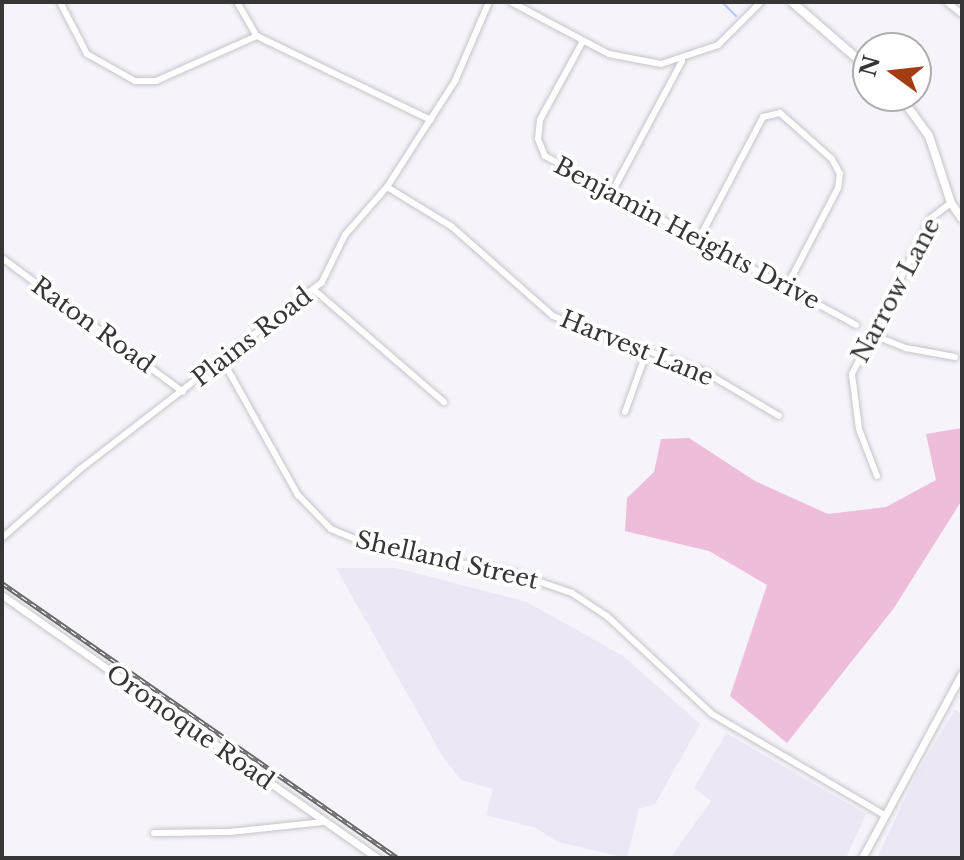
<!DOCTYPE html>
<html>
<head>
<meta charset="utf-8">
<style>
  body { margin:0 }
  #map { position:relative; width:964px; height:860px; overflow:hidden; background:#f6f4fa; font-family:"Libre Baskerville",serif }
  div>[style] { position:absolute }
  .built>* { inset:0; background:#ece7f4 }
  .green>* { inset:0; background:#edbdd9 }
  .stream>* { height:2px; margin:-1px; padding:0 1px; transform-origin:1px; border-radius:1px; background:#afc7fc }
  .roads { filter:drop-shadow(0 0 2px #c6c3c9) drop-shadow(0 0 2px #c6c3c9) }
  .minor>* { height:6px; margin:-3px; padding:0 3px; transform-origin:3px; border-radius:3px; background:#fff }
  .tertiary>* { height:7px; margin:-3.5px; padding:0 3.5px; transform-origin:3.5px; border-radius:3.5px; background:#fff }
  .secondary>* { height:8px; margin:-4px; padding:0 4px; transform-origin:4px; border-radius:4px; background:#fff }
  .rail>* { height:5px; margin-top:-2.5px; transform-origin:0; background:repeating-linear-gradient(90deg,#fff 0 6px,#676669 0 12px); box-sizing:border-box; border-block:2px solid #676669 }
  span { translate:-50% -50%; white-space:nowrap; text-align:center; line-height:1.15; -webkit-text-stroke:8px #fff; paint-order:stroke }
  .street-label { font-size:24px; color:#363537 }
  .frame { position:absolute; inset:0; border:4px solid #363537; pointer-events:none }
  .north { position:absolute; left:852px; top:32px; width:80px; height:80px; box-sizing:border-box; background:#fff; border:2px solid #afaeaf; border-radius:50%; rotate:285deg; font-size:22px; font-weight:700; line-height:32px; text-align:center; color:#363537 }
  .north::after { content:''; display:block; margin:auto; width:28px; height:36px; background:#a33d14; clip-path:polygon(50% 0,100% 100%,50% 72%,0 100%) }
</style>
</head>
<body>
<div id="map">
  <div class="built">
    <div style="clip-path:polygon(336px 568px,396px 568px,527px 602px,623px 656px,700px 724px,655px 804px,639px 809px,627px 858px,558px 842px,536px 828px,486px 815px,493px 789px,461px 780px,443px 757px)"></div>
    <div style="clip-path:polygon(955px 710px,962px 714px,962px 858px,877px 858px,917px 773px)"></div>
    <div style="clip-path:polygon(726px 733px,866px 814px,846px 858px,670px 858px,711px 801px,694px 788px)"></div>
  </div>
  <div class="green">
    <div style="clip-path:polygon(962px 428px,962px 500px,894px 608px,787px 743px,730px 696px,767px 585px,709px 551px,625px 531px,627px 498px,654px 472px,661px 439px,689px 438px,755px 481px,828px 514px,886px 507px,936px 480px,926px 434px)"></div>
  </div>
  <div class="stream">
    <div style="left:722px;top:2px;width:20px;rotate:45deg"></div>
  </div>
  <div class="roads">
    <div class="minor">
      <div style="left:60px;top:2px;width:59px;rotate:62.6deg"></div>
      <div style="left:87px;top:54px;width:55px;rotate:29.4deg"></div>
      <div style="left:135px;top:81px;width:21px"></div>
      <div style="left:156px;top:81px;width:111px;rotate:-24deg"></div>
      <div style="left:237px;top:2px;width:39px;rotate:60deg"></div>
      <div style="left:257px;top:36px;width:193px;rotate:25.8deg"></div>
      <div style="left:511px;top:2px;width:111px;rotate:28deg"></div>
      <div style="left:609px;top:54px;width:53px;rotate:10.9deg"></div>
      <div style="left:661px;top:64px;width:60px;rotate:-18.4deg"></div>
      <div style="left:718px;top:45px;width:61px;rotate:-45deg"></div>
      <div style="left:947px;top:2px;width:19px;rotate:39deg"></div>
      <div style="left:583px;top:41px;width:90px;rotate:118.6deg"></div>
      <div style="left:540px;top:120px;width:19px;rotate:96deg"></div>
      <div style="left:538px;top:139px;width:18px;rotate:68deg"></div>
      <div style="left:545px;top:156px;width:354px;rotate:28.5deg"></div>
      <div style="left:387px;top:187px;width:75px;rotate:31.4deg"></div>
      <div style="left:451px;top:226px;width:136px;rotate:41.4deg"></div>
      <div style="left:553px;top:316px;width:162px;rotate:20.2deg"></div>
      <div style="left:705px;top:372px;width:86px;rotate:30.7deg"></div>
      <div style="left:611px;top:194px;width:151px;rotate:-61.9deg"></div>
      <div style="left:699px;top:239px;width:138px;rotate:-62.3deg"></div>
      <div style="left:763px;top:117px;width:17px;rotate:-13deg"></div>
      <div style="left:780px;top:113px;width:69px;rotate:41.5deg"></div>
      <div style="left:832px;top:159px;width:17px;rotate:62deg"></div>
      <div style="left:840px;top:174px;width:14px;rotate:98deg"></div>
      <div style="left:838px;top:188px;width:110px;rotate:117.5deg"></div>
      <div style="left:2px;top:258px;width:225px;rotate:36.5deg"></div>
      <div style="left:313px;top:289px;width:173px;rotate:40.8deg"></div>
      <div style="left:871px;top:334px;width:38px;rotate:22deg"></div>
      <div style="left:906px;top:348px;width:50px;rotate:10.4deg"></div>
      <div style="left:223px;top:361px;width:154px;rotate:60.8deg"></div>
      <div style="left:298px;top:495px;width:47px;rotate:45.9deg"></div>
      <div style="left:331px;top:529px;width:47px;rotate:22.7deg"></div>
      <div style="left:374px;top:547px;width:142px;rotate:10.5deg"></div>
      <div style="left:514px;top:573px;width:61px;rotate:19deg"></div>
      <div style="left:572px;top:593px;width:43px;rotate:33.7deg"></div>
      <div style="left:608px;top:617px;width:142px;rotate:43deg"></div>
      <div style="left:712px;top:714px;width:199px;rotate:30.4deg"></div>
      <div style="left:625px;top:412px;width:65px;rotate:-70.2deg"></div>
      <div style="left:877px;top:476px;width:50px;rotate:-111deg"></div>
      <div style="left:859px;top:429px;width:55px;rotate:-97.3deg"></div>
      <div style="left:852px;top:374px;width:175px;rotate:-63.1deg"></div>
      <div style="left:931px;top:218px;width:25px;rotate:-37deg"></div>
      <div style="left:2px;top:538px;width:103px;rotate:-41.4deg"></div>
      <div style="left:79px;top:470px;width:307px;rotate:-37.7deg"></div>
      <div style="left:322px;top:282px;width:52px;rotate:-63.9deg"></div>
      <div style="left:345px;top:235px;width:64px;rotate:-48.8deg"></div>
      <div style="left:387px;top:187px;width:126px;rotate:-57.3deg"></div>
      <div style="left:455px;top:81px;width:86px;rotate:-66.7deg"></div>
      <div style="left:154px;top:833px;width:76px;rotate:-0.8deg"></div>
      <div style="left:230px;top:832px;width:94px;rotate:-6.1deg"></div>
    </div>
    <div class="tertiary">
      <div style="left:2px;top:595px;width:459px;rotate:35deg"></div>
      <div style="left:862px;top:858px;width:210px;rotate:-61.6deg"></div>
    </div>
    <div class="secondary">
      <div style="left:792px;top:2px;width:101px;rotate:41deg"></div>
      <div style="left:900px;top:96px;width:49px;rotate:54.1deg"></div>
      <div style="left:929px;top:136px;width:71px;rotate:71.8deg"></div>
      <div style="left:951px;top:203px;width:19px;rotate:55deg"></div>
    </div>
  </div>
  <div class="rail">
    <div style="left:2px;top:583px;width:481px;rotate:34.8deg"></div>
  </div>
  <div class="street-label">
    <span style="left:687px;top:233px;rotate:28deg">Benjamin Heights Drive</span>
    <span style="left:896px;top:290px;rotate:-62deg">Narrow Lane</span>
    <span style="left:93px;top:325px;rotate:36deg">Raton Road</span>
    <span style="left:252px;top:337px;rotate:-38deg">Plains Road</span>
    <span style="left:637px;top:348px;rotate:22deg">Harvest Lane</span>
    <span style="left:447px;top:560px;rotate:13deg">Shelland Street</span>
    <span style="left:190px;top:727px;rotate:35deg">Oronoque Road</span>
  </div>
  <div class="frame"></div>
  <div class="north">N</div>
</div>
</body>
</html>
